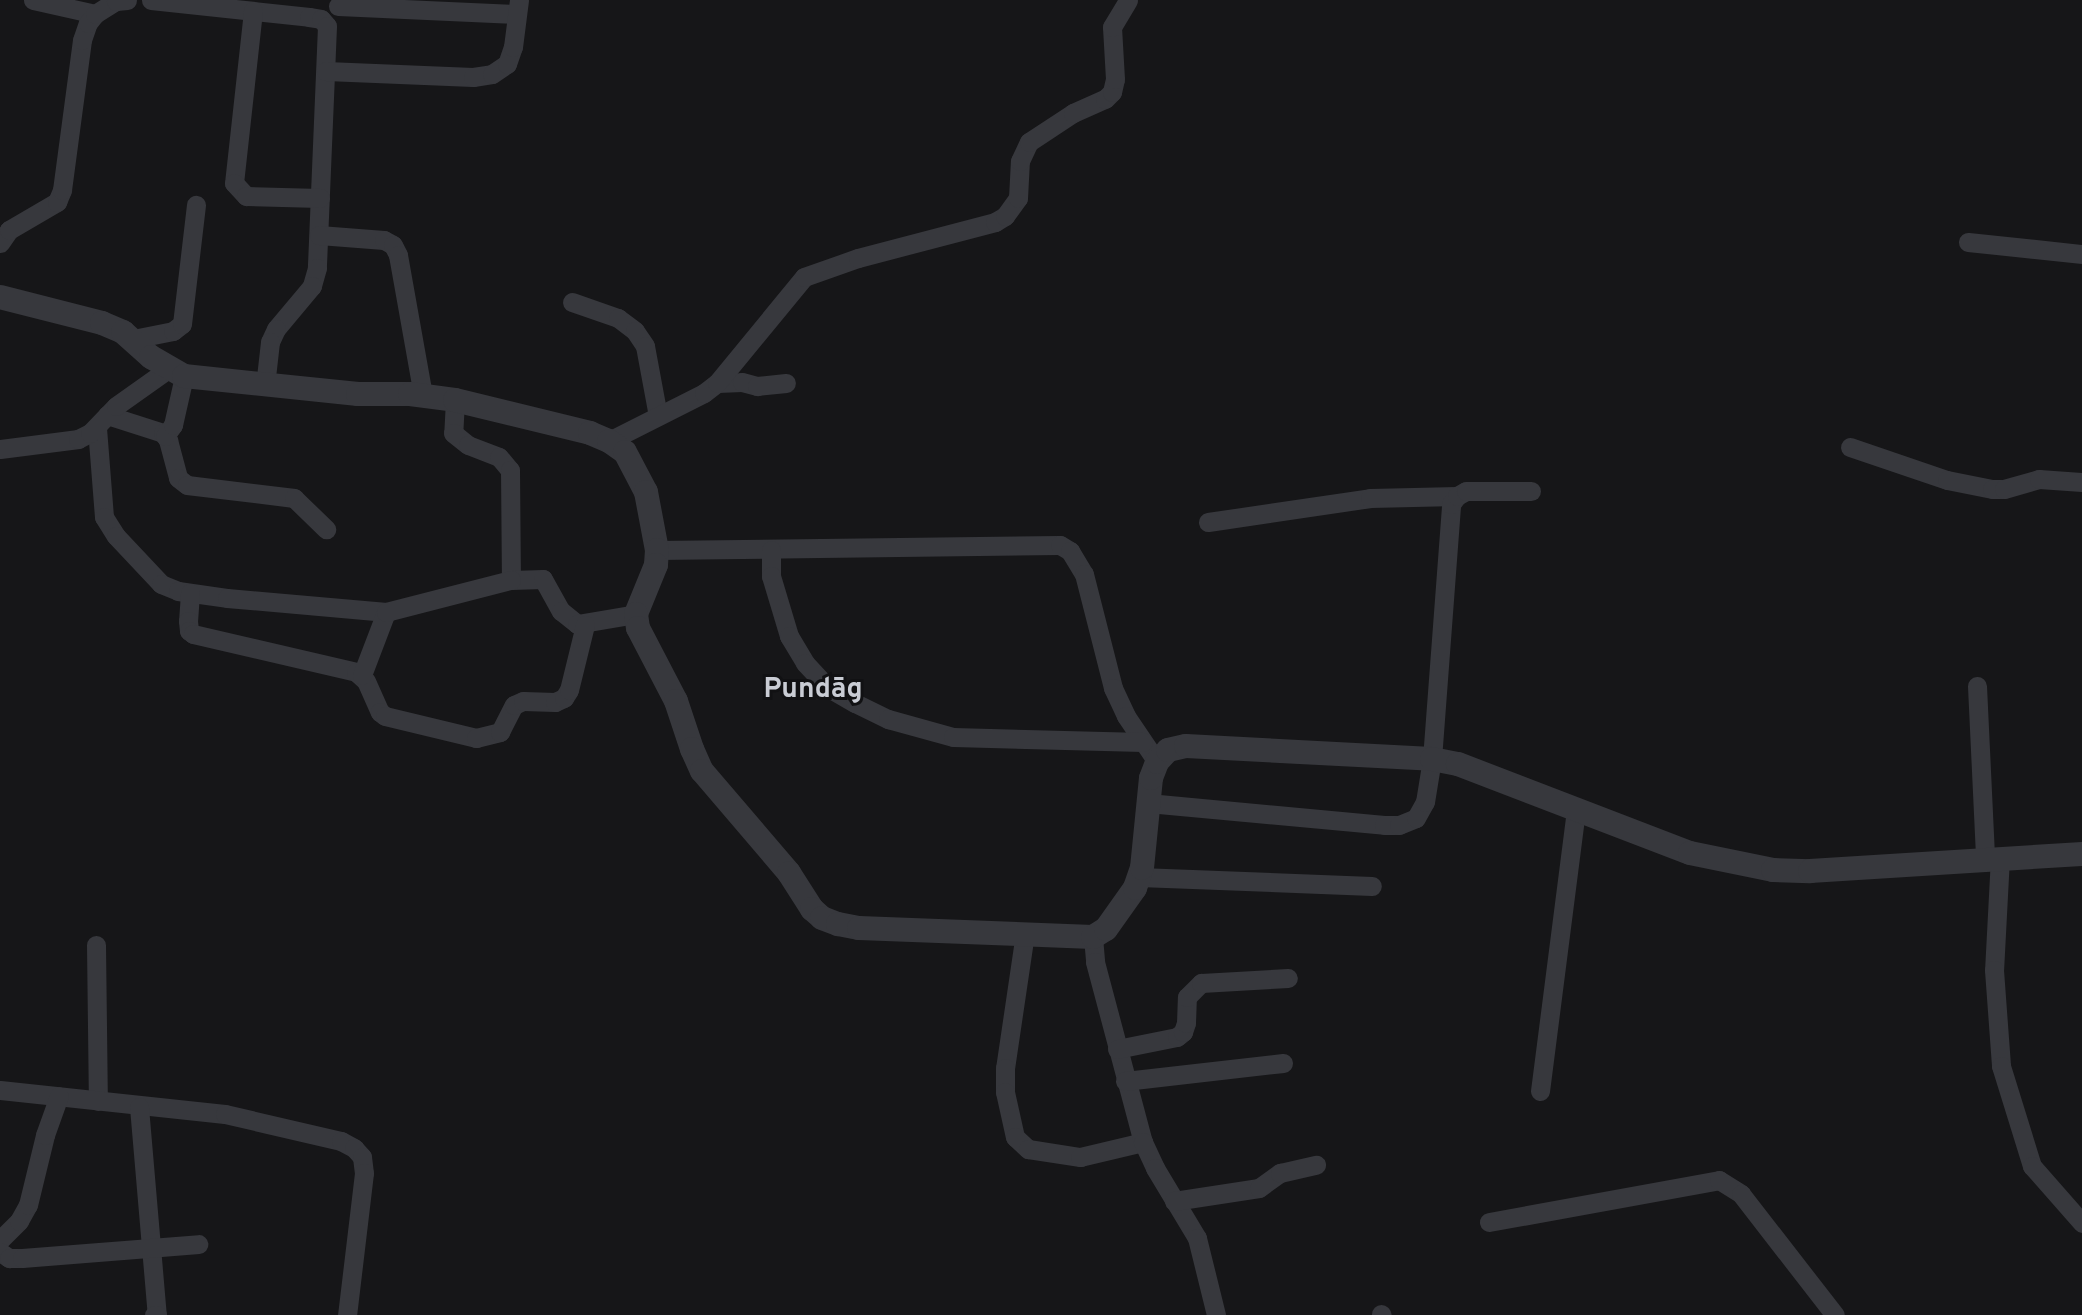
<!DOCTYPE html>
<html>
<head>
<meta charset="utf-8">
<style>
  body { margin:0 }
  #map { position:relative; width:2082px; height:1315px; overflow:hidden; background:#161618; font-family:Overpass,sans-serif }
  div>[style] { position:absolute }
  .minor>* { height:19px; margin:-9.5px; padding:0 9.5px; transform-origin:9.5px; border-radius:9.5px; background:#37383d }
  .tertiary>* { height:24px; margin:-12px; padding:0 12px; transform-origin:12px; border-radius:12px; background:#37383d }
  span { translate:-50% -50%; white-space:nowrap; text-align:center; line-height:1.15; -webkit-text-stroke:6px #111113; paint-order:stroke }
  .district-label { font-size:28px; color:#c9ccd4; font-weight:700 }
</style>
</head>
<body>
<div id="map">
  <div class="minor">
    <div style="left:33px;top:0;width:64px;rotate:12.7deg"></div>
    <div style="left:151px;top:0;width:159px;rotate:6.1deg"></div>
    <div style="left:309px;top:17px;width:12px;rotate:9deg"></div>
    <div style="left:321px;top:19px;width:9px;rotate:49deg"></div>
    <div style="left:327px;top:26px;width:242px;rotate:92.4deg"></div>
    <div style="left:317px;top:268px;width:19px;rotate:106deg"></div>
    <div style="left:312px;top:286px;width:56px;rotate:129.9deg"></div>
    <div style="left:276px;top:329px;width:14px;rotate:115deg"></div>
    <div style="left:270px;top:342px;width:44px;rotate:96.5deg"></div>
    <div style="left:338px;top:6px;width:178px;rotate:2.6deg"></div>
    <div style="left:253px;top:11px;width:173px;rotate:96.3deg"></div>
    <div style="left:234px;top:183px;width:18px;rotate:47deg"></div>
    <div style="left:246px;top:196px;width:74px;rotate:1.5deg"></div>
    <div style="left:326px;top:71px;width:147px;rotate:2.3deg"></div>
    <div style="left:473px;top:77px;width:19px;rotate:-9deg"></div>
    <div style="left:492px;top:74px;width:18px;rotate:-34deg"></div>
    <div style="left:507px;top:64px;width:18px;rotate:-71deg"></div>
    <div style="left:513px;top:47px;width:47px;rotate:-82.7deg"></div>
    <div style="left:319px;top:235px;width:65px;rotate:4.4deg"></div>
    <div style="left:384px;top:240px;width:10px;rotate:29deg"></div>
    <div style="left:393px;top:245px;width:11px;rotate:63deg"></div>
    <div style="left:398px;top:255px;width:143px;rotate:79.9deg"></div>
    <div style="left:1968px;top:242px;width:115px;rotate:6deg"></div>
    <div style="left:0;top:243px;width:16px;rotate:-55deg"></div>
    <div style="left:9px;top:230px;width:56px;rotate:-30.3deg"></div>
    <div style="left:57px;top:202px;width:13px;rotate:-67deg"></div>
    <div style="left:62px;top:190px;width:151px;rotate:-82.4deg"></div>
    <div style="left:82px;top:40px;width:18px;rotate:-71deg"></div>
    <div style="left:88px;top:23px;width:11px;rotate:-52deg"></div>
    <div style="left:95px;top:14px;width:25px;rotate:-32deg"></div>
    <div style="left:116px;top:1px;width:11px;rotate:-5deg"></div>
    <div style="left:572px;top:302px;width:49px;rotate:19.2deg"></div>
    <div style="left:618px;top:318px;width:21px;rotate:37deg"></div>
    <div style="left:635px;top:331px;width:18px;rotate:56deg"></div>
    <div style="left:645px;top:346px;width:71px;rotate:79.5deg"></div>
    <div style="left:133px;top:339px;width:41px;rotate:-11.3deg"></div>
    <div style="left:173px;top:331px;width:11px;rotate:-38deg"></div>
    <div style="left:182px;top:324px;width:120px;rotate:-83.3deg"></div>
    <div style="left:717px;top:383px;width:25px;rotate:-2deg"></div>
    <div style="left:742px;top:382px;width:16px;rotate:15deg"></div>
    <div style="left:757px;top:386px;width:29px;rotate:-6deg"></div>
    <div style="left:455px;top:400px;width:33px;rotate:93deg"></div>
    <div style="left:453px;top:433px;width:19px;rotate:39deg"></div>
    <div style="left:468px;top:445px;width:33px;rotate:21deg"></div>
    <div style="left:499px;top:457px;width:17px;rotate:50deg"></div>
    <div style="left:510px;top:470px;width:110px;rotate:89.5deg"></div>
    <div style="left:511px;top:580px;width:32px;rotate:-2deg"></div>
    <div style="left:543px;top:579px;width:37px;rotate:61deg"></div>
    <div style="left:561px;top:611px;width:21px;rotate:39deg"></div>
    <div style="left:577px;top:624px;width:60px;rotate:-9.6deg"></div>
    <div style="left:107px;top:415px;width:59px;rotate:17.8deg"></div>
    <div style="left:163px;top:433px;width:9px;rotate:54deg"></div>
    <div style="left:168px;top:440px;width:39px;rotate:75deg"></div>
    <div style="left:178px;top:478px;width:11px;rotate:38deg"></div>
    <div style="left:187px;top:485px;width:108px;rotate:6.9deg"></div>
    <div style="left:294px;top:498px;width:45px;rotate:44.1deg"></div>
    <div style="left:97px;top:428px;width:89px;rotate:85.5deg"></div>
    <div style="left:104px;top:517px;width:22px;rotate:58deg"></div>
    <div style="left:116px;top:536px;width:66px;rotate:46.8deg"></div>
    <div style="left:161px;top:584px;width:18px;rotate:22deg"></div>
    <div style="left:178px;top:591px;width:49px;rotate:8.1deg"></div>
    <div style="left:227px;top:598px;width:160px;rotate:5deg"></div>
    <div style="left:165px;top:436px;width:14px;rotate:-54deg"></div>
    <div style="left:173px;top:425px;width:50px;rotate:-77.3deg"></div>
    <div style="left:609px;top:441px;width:106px;rotate:-26.8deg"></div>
    <div style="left:704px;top:393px;width:16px;rotate:-38deg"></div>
    <div style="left:717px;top:383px;width:137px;rotate:-50.6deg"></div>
    <div style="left:804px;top:277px;width:57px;rotate:-19.4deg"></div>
    <div style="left:858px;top:258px;width:142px;rotate:-14.7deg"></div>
    <div style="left:995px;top:222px;width:12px;rotate:-31deg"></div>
    <div style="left:1005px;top:216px;width:22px;rotate:-54deg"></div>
    <div style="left:1018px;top:198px;width:37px;rotate:-87deg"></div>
    <div style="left:1020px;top:161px;width:21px;rotate:-65deg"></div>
    <div style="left:1029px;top:142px;width:53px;rotate:-33.4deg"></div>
    <div style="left:1073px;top:113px;width:35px;rotate:-24deg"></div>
    <div style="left:1105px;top:99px;width:10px;rotate:-45deg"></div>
    <div style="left:1112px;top:92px;width:13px;rotate:-77deg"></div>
    <div style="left:1115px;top:79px;width:52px;rotate:-93.3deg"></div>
    <div style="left:1112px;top:27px;width:31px;rotate:-59deg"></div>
    <div style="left:1850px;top:447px;width:102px;rotate:18.8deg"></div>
    <div style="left:1947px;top:480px;width:46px;rotate:11.3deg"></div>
    <div style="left:1992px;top:489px;width:12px"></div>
    <div style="left:2004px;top:489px;width:36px;rotate:-16deg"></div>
    <div style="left:2039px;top:479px;width:43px;rotate:4deg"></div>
    <div style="left:0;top:449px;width:79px;rotate:-7.3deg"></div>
    <div style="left:78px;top:439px;width:13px;rotate:-27deg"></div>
    <div style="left:90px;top:433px;width:37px;rotate:-46deg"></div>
    <div style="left:116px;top:406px;width:64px;rotate:-35.4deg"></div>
    <div style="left:1208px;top:522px;width:164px;rotate:-8.4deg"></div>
    <div style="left:1370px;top:498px;width:87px;rotate:-1.3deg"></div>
    <div style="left:657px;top:550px;width:403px;rotate:-0.7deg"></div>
    <div style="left:1060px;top:545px;width:12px;rotate:31deg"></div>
    <div style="left:1070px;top:551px;width:27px;rotate:59deg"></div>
    <div style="left:1084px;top:574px;width:118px;rotate:75.7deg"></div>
    <div style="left:1113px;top:688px;width:31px;rotate:65deg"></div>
    <div style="left:1126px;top:716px;width:55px;rotate:56deg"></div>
    <div style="left:771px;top:550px;width:26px;rotate:90deg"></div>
    <div style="left:771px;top:576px;width:63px;rotate:73.3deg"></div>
    <div style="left:789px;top:636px;width:31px;rotate:59deg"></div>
    <div style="left:805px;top:663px;width:33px;rotate:47deg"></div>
    <div style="left:827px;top:687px;width:32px;rotate:30deg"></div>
    <div style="left:855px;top:703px;width:37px;rotate:26deg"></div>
    <div style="left:888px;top:719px;width:67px;rotate:15.5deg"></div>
    <div style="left:953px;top:737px;width:190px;rotate:1.5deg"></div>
    <div style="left:190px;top:593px;width:28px;rotate:94deg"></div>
    <div style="left:188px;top:621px;width:10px;rotate:84deg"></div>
    <div style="left:189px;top:631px;width:5px;rotate:37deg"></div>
    <div style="left:193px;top:634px;width:167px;rotate:13.1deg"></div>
    <div style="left:356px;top:672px;width:13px;rotate:42deg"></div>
    <div style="left:366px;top:681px;width:34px;rotate:66deg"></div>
    <div style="left:380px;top:712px;width:6px;rotate:39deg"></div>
    <div style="left:385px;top:716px;width:94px;rotate:13.6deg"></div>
    <div style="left:476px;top:738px;width:25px;rotate:-14deg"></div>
    <div style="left:500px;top:732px;width:30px;rotate:-63deg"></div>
    <div style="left:514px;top:705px;width:10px;rotate:-24deg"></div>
    <div style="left:523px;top:701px;width:32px;rotate:2deg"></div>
    <div style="left:555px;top:702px;width:10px;rotate:-24deg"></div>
    <div style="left:564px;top:698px;width:9px;rotate:-58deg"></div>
    <div style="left:569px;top:690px;width:67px;rotate:-76.2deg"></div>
    <div style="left:362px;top:675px;width:67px;rotate:-69.1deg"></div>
    <div style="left:386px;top:612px;width:129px;rotate:-14.4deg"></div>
    <div style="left:1977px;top:686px;width:172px;rotate:87.3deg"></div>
    <div style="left:1148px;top:803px;width:237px;rotate:5.3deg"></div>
    <div style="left:1384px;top:825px;width:15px"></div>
    <div style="left:1399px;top:825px;width:18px;rotate:-22deg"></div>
    <div style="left:1416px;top:818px;width:18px;rotate:-61deg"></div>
    <div style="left:1425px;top:802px;width:44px;rotate:-80.8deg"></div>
    <div style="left:1432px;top:759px;width:256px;rotate:-85.7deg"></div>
    <div style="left:1451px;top:504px;width:10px;rotate:-53deg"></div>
    <div style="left:1457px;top:496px;width:10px;rotate:-29deg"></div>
    <div style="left:1466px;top:491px;width:65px"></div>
    <div style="left:2000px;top:857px;width:113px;rotate:93deg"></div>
    <div style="left:1994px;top:970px;width:96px;rotate:85.8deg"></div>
    <div style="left:2001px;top:1066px;width:105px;rotate:72.8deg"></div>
    <div style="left:2032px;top:1166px;width:76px;rotate:48.7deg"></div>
    <div style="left:1139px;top:877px;width:233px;rotate:2.2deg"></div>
    <div style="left:1025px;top:933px;width:136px;rotate:98.4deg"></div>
    <div style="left:1005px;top:1068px;width:24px;rotate:90deg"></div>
    <div style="left:1005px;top:1092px;width:46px;rotate:77.5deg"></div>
    <div style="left:1015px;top:1137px;width:18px;rotate:43deg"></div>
    <div style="left:1028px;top:1149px;width:53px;rotate:8.7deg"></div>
    <div style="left:1080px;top:1157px;width:65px;rotate:-13.4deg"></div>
    <div style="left:1093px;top:937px;width:25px;rotate:85deg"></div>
    <div style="left:1095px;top:962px;width:186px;rotate:75.1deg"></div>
    <div style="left:1143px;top:1142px;width:29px;rotate:65deg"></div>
    <div style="left:1155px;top:1168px;width:82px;rotate:59deg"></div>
    <div style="left:1197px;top:1238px;width:79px;rotate:76.1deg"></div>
    <div style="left:96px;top:945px;width:156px;rotate:89.3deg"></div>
    <div style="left:1117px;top:1049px;width:61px;rotate:-11.3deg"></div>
    <div style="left:1177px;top:1037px;width:8px;rotate:-40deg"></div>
    <div style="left:1183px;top:1032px;width:9px;rotate:-72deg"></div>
    <div style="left:1186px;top:1023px;width:26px;rotate:-88deg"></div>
    <div style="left:1187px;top:997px;width:20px;rotate:-45deg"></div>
    <div style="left:1201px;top:983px;width:87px;rotate:-3.3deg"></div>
    <div style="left:1125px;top:1081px;width:159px;rotate:-6.5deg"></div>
    <div style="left:0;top:1090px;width:226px;rotate:6.1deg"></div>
    <div style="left:225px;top:1114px;width:119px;rotate:13.1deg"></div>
    <div style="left:341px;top:1141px;width:15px;rotate:28deg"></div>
    <div style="left:354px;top:1148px;width:12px;rotate:48deg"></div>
    <div style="left:362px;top:1157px;width:16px;rotate:83deg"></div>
    <div style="left:364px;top:1173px;width:143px;rotate:96.8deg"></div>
    <div style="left:1540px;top:1091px;width:284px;rotate:-82.7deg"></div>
    <div style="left:139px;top:1107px;width:209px;rotate:85.1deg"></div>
    <div style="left:157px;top:1315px;width:3px;rotate:180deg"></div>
    <div style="left:1174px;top:1201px;width:86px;rotate:-8.7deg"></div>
    <div style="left:1259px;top:1188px;width:26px;rotate:-36deg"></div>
    <div style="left:1280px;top:1173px;width:37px;rotate:-13deg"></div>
    <div style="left:1489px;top:1222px;width:234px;rotate:-10.3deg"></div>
    <div style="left:1719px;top:1180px;width:26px;rotate:32deg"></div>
    <div style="left:1741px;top:1194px;width:153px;rotate:52.2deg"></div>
    <div style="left:0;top:1240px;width:27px;rotate:-45deg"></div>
    <div style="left:19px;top:1221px;width:18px;rotate:-61deg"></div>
    <div style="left:28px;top:1205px;width:72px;rotate:-76.3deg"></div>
    <div style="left:45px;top:1135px;width:41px;rotate:-70.3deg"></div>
    <div style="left:0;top:1252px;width:11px;rotate:34deg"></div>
    <div style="left:9px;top:1258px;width:13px"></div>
    <div style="left:22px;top:1258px;width:177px;rotate:-4.5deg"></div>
    <div style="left:1381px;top:1314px;width:1px;rotate:45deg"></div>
  </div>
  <div class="tertiary">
    <div style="left:0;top:297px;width:105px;rotate:14.3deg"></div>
    <div style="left:102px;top:323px;width:23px;rotate:23deg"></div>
    <div style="left:123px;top:332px;width:38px;rotate:42deg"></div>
    <div style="left:151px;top:357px;width:38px;rotate:30deg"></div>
    <div style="left:184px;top:376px;width:175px;rotate:5.9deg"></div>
    <div style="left:358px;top:394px;width:52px"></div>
    <div style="left:410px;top:394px;width:45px;rotate:7.6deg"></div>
    <div style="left:455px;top:400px;width:139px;rotate:13.7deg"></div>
    <div style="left:590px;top:433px;width:21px;rotate:23deg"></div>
    <div style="left:609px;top:441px;width:19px;rotate:35deg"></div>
    <div style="left:625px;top:452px;width:45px;rotate:62.3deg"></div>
    <div style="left:646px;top:492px;width:59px;rotate:79.3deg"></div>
    <div style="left:657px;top:550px;width:15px;rotate:94deg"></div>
    <div style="left:656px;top:565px;width:53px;rotate:112.2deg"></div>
    <div style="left:636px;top:614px;width:14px;rotate:82deg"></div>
    <div style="left:638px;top:628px;width:82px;rotate:62.5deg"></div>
    <div style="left:676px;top:701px;width:51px;rotate:71.6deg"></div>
    <div style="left:692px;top:749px;width:24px;rotate:66deg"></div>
    <div style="left:702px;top:771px;width:134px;rotate:49.5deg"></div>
    <div style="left:789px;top:873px;width:43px;rotate:57.4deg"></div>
    <div style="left:812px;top:909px;width:13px;rotate:42deg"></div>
    <div style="left:822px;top:918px;width:17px;rotate:21deg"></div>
    <div style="left:838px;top:924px;width:21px;rotate:11deg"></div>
    <div style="left:859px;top:928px;width:234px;rotate:2.2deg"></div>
    <div style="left:1093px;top:937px;width:15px;rotate:-32deg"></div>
    <div style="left:1106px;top:929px;width:50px;rotate:-54.7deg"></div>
    <div style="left:1135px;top:888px;width:21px;rotate:-71deg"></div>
    <div style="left:1142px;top:868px;width:90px;rotate:-84.3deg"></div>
    <div style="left:1151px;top:778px;width:17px;rotate:-69deg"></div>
    <div style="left:1157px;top:762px;width:16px;rotate:-47deg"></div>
    <div style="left:1168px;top:750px;width:18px;rotate:-13deg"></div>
    <div style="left:1186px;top:746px;width:246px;rotate:3deg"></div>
    <div style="left:1432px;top:759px;width:26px;rotate:11deg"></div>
    <div style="left:1458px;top:764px;width:248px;rotate:21deg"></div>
    <div style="left:1690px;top:853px;width:85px;rotate:11.6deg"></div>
    <div style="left:1773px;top:870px;width:37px;rotate:2deg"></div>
    <div style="left:1810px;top:871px;width:273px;rotate:-3.6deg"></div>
  </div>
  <div class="district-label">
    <span style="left:813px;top:690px">Pundāg</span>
  </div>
</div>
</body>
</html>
